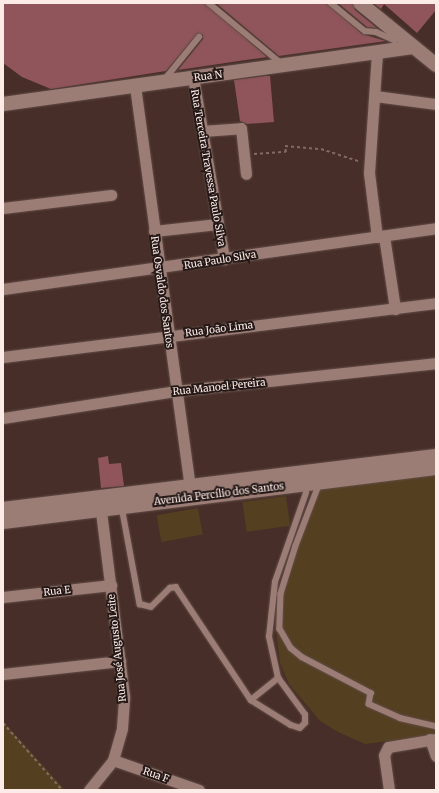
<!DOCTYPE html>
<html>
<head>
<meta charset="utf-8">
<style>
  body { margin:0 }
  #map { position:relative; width:439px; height:793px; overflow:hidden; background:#472e28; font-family:Merriweather,serif }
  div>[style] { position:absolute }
  .green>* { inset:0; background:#543f21; transform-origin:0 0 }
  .building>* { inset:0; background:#8f555a }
  .path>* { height:2px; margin-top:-1px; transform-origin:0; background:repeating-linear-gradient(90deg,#816a64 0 3px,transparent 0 6px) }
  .roads { filter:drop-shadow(0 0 1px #624d48) drop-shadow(0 0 1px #624d48) }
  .service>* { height:5.5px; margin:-2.75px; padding:0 2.75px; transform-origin:2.75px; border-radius:2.75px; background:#9b7d75 }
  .minor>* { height:11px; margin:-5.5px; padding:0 5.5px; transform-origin:5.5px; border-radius:5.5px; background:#9b7d75 }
  .tertiary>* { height:14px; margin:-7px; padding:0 7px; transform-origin:7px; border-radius:7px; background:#9b7d75 }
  span { translate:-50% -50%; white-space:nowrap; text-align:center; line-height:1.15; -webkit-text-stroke:4px #251917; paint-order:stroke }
  .street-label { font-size:10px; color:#fcebe6 }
  .frame { position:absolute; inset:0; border:4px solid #fcebe6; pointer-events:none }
</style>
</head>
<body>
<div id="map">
  <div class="green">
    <div style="clip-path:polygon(436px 475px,436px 735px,365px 744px,338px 732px,320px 721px,289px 684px,280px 663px,275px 623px,276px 603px,283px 575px,313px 490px)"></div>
    <div style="left:286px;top:496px;width:30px;height:44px;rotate:82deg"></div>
    <div style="left:198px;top:508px;width:27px;height:42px;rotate:80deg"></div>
    <div style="clip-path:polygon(3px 721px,65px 790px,3px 790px)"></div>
  </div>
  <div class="building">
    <div style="clip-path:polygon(3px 3px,205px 3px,267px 57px,178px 70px,203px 39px,203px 35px,198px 33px,166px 71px,51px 89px,22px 77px,3px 63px)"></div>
    <div style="clip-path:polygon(216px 3px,327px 3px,362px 34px,386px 41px,279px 56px)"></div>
    <div style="clip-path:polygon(338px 3px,352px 3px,355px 10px,377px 28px,367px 27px)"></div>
    <div style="clip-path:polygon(373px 3px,436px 3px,436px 10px,417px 33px,384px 4px,381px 9px)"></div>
    <div style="clip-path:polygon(265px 76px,270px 76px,274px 122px,247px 124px,240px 121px,234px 80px)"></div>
    <div style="clip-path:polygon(108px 456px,109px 464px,121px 463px,124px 486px,101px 488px,98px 458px)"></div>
  </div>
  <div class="path">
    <div style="left:254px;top:154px;width:32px;rotate:-4deg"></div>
    <div style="left:286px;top:152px;width:6px;rotate:-99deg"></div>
    <div style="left:285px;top:146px;width:36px;rotate:5deg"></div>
    <div style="left:321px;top:149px;width:40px;rotate:18deg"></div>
    <div style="left:3px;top:723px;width:89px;rotate:48.6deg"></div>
  </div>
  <div class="roads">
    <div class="service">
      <div style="left:209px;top:3px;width:94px;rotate:39.8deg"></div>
      <div style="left:331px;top:3px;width:44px;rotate:39.5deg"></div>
      <div style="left:365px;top:31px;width:11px;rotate:5deg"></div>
      <div style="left:376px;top:32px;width:20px;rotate:24deg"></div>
      <div style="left:165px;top:79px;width:54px;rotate:-51deg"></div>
      <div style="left:320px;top:483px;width:67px;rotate:110.9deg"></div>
      <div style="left:296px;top:546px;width:50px;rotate:107.4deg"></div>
      <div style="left:281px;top:594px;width:35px;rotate:92deg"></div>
      <div style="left:280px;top:629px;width:22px;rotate:60deg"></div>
      <div style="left:291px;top:648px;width:14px;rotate:39deg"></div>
      <div style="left:302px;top:657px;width:78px;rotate:27.6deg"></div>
      <div style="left:371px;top:693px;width:11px;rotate:100deg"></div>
      <div style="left:369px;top:704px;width:34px;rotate:24deg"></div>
      <div style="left:400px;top:718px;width:37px;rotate:13deg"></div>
      <div style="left:122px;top:507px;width:99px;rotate:79.5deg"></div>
      <div style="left:140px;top:604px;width:11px;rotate:15deg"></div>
      <div style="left:151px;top:607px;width:27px;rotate:-45deg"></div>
      <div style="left:170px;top:588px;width:6px;rotate:-9deg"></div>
      <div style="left:176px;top:587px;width:136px;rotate:56.4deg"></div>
      <div style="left:251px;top:700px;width:47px;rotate:32deg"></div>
      <div style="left:291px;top:725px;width:9px;rotate:18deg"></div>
      <div style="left:300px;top:728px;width:7px;rotate:-45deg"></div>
      <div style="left:305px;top:723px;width:8px;rotate:-90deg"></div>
      <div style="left:305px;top:715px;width:46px;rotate:-126.1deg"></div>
      <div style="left:278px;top:678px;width:42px;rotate:-102.4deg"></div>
      <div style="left:269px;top:637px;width:55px;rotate:-83.8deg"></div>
      <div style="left:275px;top:582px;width:94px;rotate:-70.8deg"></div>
      <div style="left:251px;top:700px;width:35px;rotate:-39deg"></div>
    </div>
    <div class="minor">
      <div style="left:193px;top:77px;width:185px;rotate:80.3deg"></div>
      <div style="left:135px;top:86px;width:412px;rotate:82.2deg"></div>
      <div style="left:375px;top:96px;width:62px;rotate:7.5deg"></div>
      <div style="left:202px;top:131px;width:39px;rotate:-4deg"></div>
      <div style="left:241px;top:128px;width:46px;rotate:83.8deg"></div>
      <div style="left:3px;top:208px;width:109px;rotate:-6.9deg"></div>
      <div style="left:154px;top:231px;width:64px;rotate:-6.2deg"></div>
      <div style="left:384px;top:236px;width:74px;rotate:81.4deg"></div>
      <div style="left:377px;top:237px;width:64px;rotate:-97.1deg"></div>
      <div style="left:369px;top:173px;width:122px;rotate:-86.2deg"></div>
      <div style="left:3px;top:289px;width:437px;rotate:-8deg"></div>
      <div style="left:3px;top:357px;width:436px;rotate:-7.1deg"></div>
      <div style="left:3px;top:418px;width:175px;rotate:-8.9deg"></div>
      <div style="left:176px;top:391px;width:262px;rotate:-6.1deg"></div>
      <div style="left:3px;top:597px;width:109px;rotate:-6.3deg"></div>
      <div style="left:3px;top:674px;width:118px;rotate:-6.3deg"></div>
      <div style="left:430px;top:739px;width:18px;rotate:71deg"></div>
      <div style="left:113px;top:760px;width:91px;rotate:19.2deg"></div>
      <div style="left:89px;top:790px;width:38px;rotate:-51deg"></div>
      <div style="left:113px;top:760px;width:33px;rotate:-74deg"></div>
      <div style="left:122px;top:728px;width:32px;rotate:-86deg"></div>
      <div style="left:124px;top:696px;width:195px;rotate:-97.1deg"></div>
      <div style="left:389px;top:790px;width:35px;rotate:-98deg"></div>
      <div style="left:384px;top:755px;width:9px;rotate:-63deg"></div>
      <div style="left:388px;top:747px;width:49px;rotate:-9.5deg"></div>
    </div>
    <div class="tertiary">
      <div style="left:360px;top:3px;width:98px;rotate:39.2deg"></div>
      <div style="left:3px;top:104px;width:414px;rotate:-7.9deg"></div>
      <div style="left:3px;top:509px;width:436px;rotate:-7deg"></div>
      <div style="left:3px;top:522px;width:436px;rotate:-7.1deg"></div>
    </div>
  </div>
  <div class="street-label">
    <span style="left:208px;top:76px;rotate:-7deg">Rua N</span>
    <span style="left:208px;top:168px;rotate:80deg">Rua Terceira Travessa Paulo Silva</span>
    <span style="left:220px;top:260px;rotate:-9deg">Rua Paulo Silva</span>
    <span style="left:162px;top:292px;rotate:82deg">Rua Osvaldo dos Santos</span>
    <span style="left:219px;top:329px;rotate:-7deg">Rua João Lima</span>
    <span style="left:219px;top:387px;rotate:-6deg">Rua Manoel Pereira</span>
    <span style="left:219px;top:494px;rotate:-7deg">Avenida Percílio dos Santos</span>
    <span style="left:57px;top:591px;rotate:-6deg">Rua E</span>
    <span style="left:117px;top:648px;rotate:-96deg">Rua José Augusto Leite</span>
    <span style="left:156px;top:775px;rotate:19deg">Rua F</span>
  </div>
  <div class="frame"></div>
</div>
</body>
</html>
